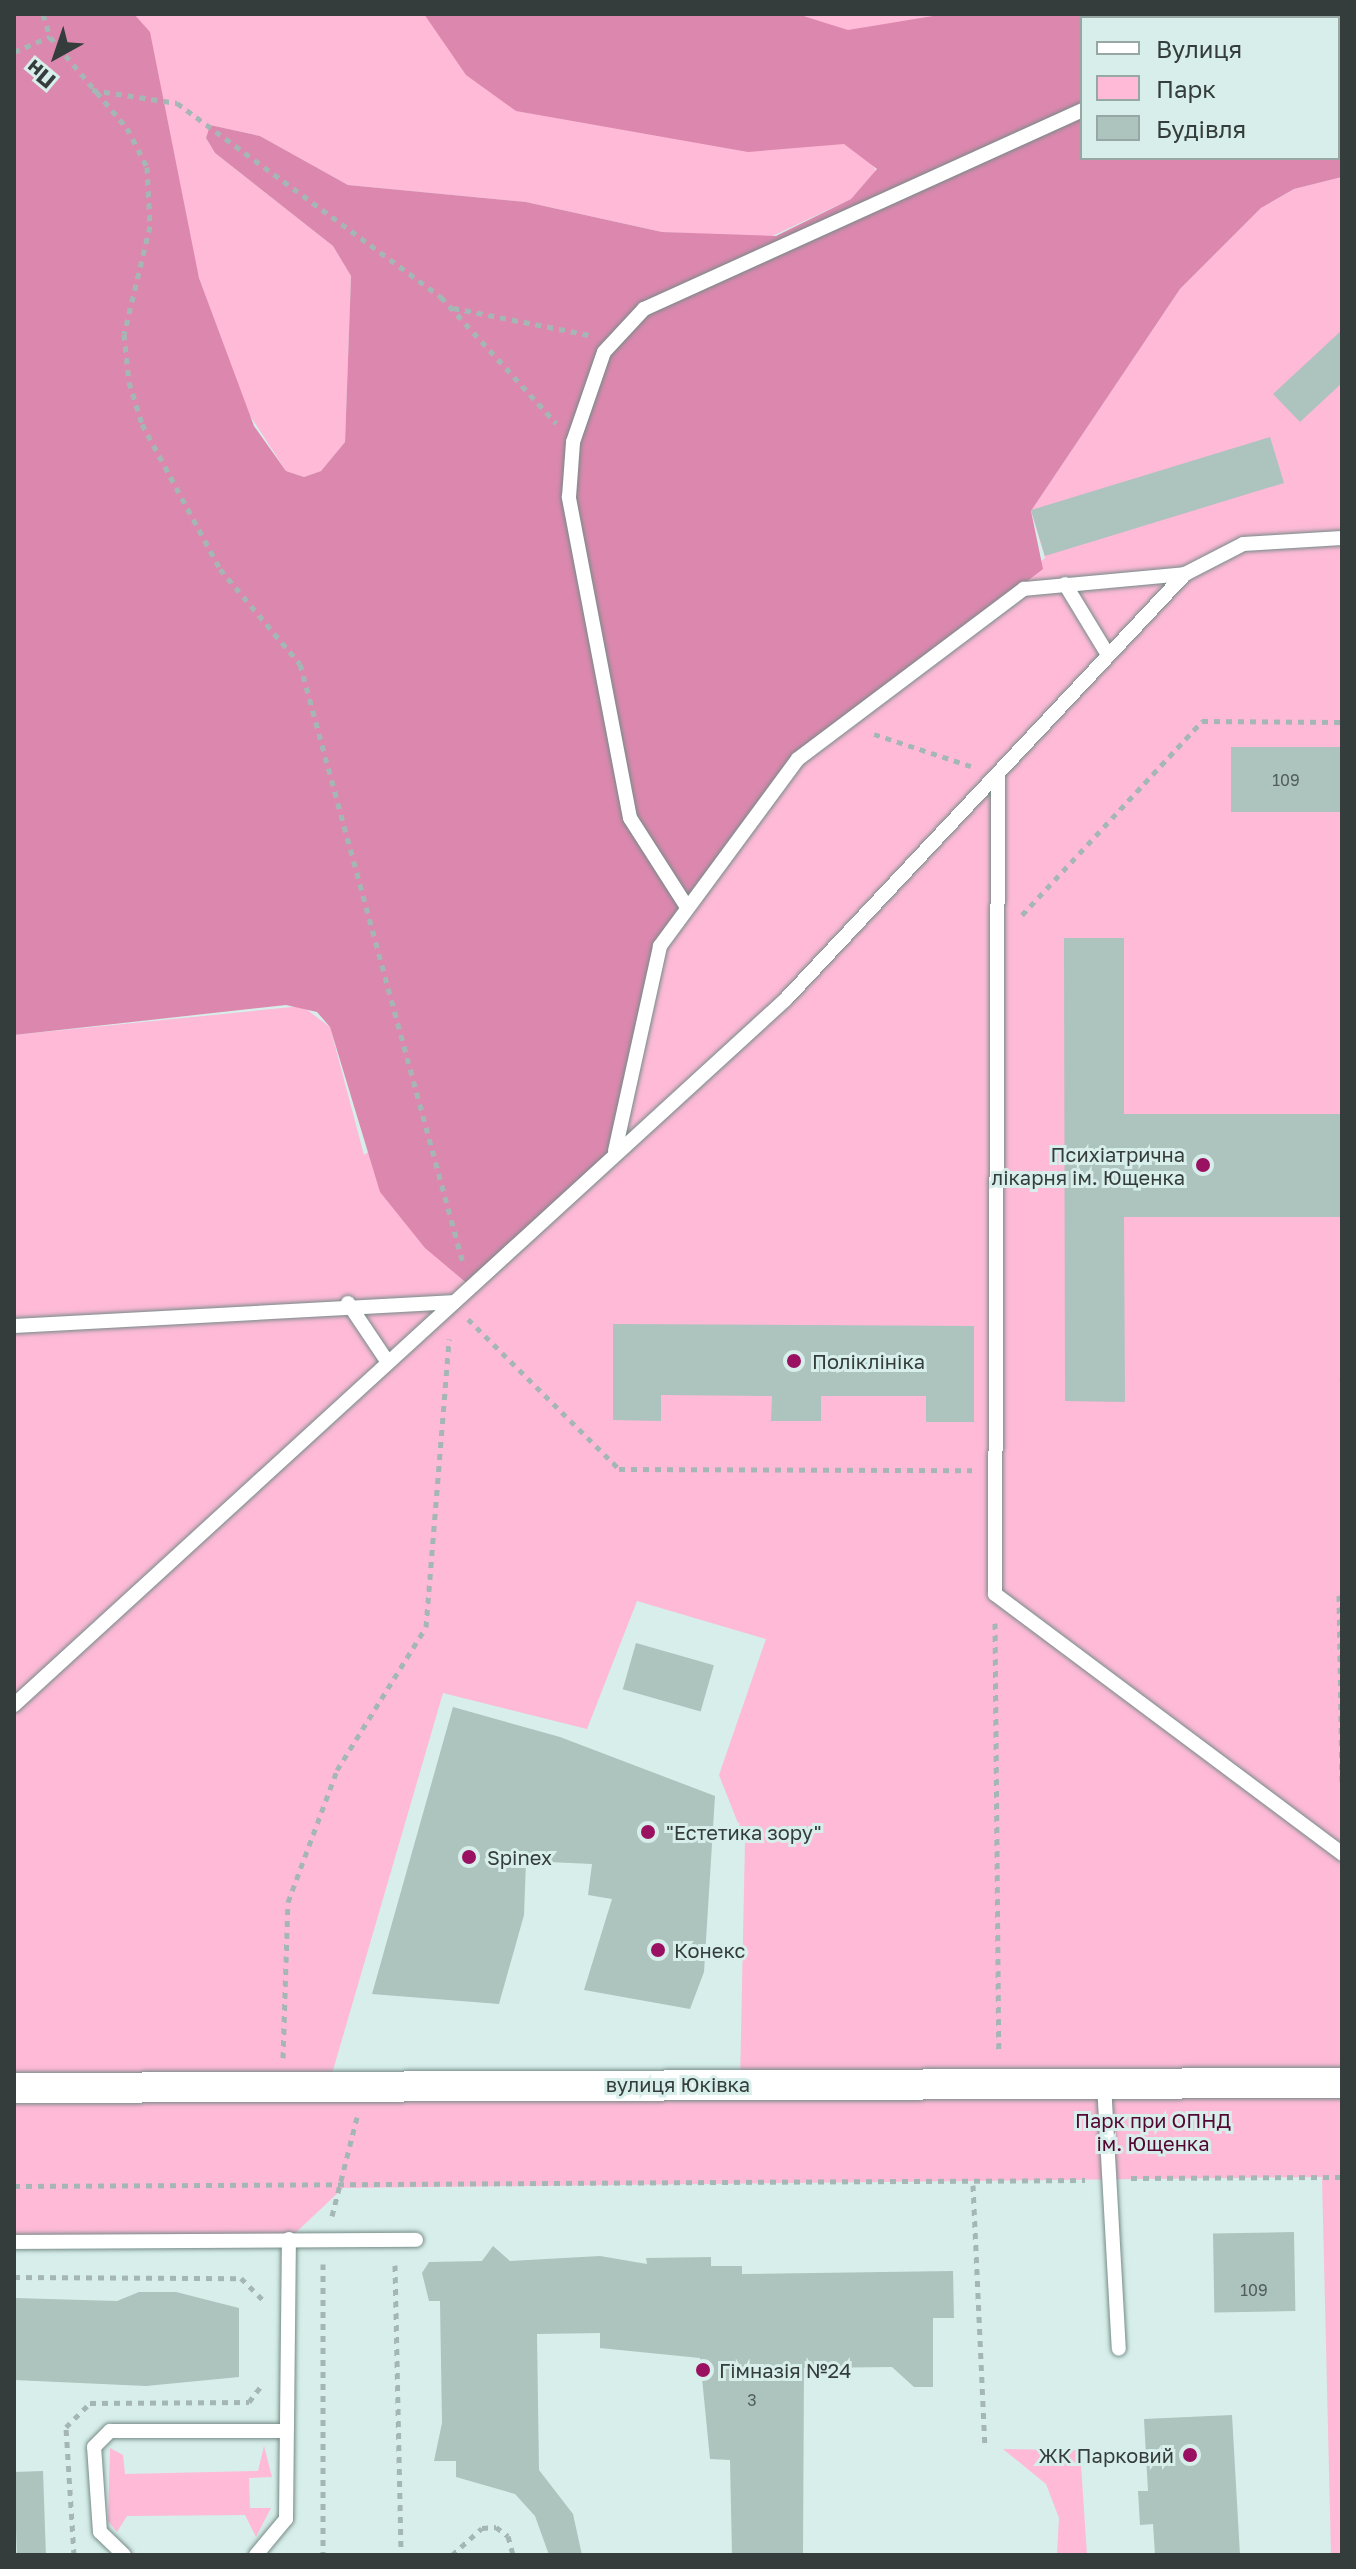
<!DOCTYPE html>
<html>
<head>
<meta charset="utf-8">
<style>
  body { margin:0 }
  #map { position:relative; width:1356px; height:2569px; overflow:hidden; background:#d7eeea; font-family:"Golos Text",sans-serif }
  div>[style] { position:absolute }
  .green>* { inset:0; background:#febad7 }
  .forest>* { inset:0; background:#dc88ae }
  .building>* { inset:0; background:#acc3be; transform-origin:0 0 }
  .path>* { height:5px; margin-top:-2.5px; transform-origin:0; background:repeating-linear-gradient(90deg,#a5b7b4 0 6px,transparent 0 12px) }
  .roads { filter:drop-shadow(0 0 2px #758b87) drop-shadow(0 0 2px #758b87) }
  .lane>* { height:14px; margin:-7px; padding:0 7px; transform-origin:7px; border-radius:7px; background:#fff }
  .street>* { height:30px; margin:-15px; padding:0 15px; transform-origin:15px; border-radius:15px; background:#fff }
  .dots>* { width:22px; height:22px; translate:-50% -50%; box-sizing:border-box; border:4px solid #d7eeea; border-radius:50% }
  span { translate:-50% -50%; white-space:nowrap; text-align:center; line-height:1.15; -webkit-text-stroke:6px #d7eeea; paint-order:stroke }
  .number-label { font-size:16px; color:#525e5c }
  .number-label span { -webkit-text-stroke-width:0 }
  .poi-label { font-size:20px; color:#343d3b }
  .right { translate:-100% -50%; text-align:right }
  .left { translate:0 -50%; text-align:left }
  .street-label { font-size:20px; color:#343d3b }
  .park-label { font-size:20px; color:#530733 }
  .frame { position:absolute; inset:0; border:16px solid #343d3b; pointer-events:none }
  .legend { position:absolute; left:1080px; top:16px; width:260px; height:144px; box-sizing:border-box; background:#d7eeea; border:2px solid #96a7a4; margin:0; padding:10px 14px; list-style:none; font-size:24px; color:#343d3b }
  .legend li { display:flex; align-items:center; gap:16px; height:40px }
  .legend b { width:40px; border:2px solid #96a7a4 }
  .north { position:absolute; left:16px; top:16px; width:80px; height:80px; -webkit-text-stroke:6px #d7eeea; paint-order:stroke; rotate:220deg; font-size:22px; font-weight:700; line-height:32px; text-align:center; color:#343d3b }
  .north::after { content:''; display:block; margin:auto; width:28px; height:36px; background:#343d3b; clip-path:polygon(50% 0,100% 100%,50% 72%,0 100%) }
</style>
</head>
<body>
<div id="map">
  <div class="green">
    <div style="clip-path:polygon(134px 14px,1066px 14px,867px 155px,876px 171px,851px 199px,768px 238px,662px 232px,526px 202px,348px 185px,260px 136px,210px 125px,206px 138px,215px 153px,333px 246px,351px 276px,345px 442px,321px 471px,304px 477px,286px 471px,245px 408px,199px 278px)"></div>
    <div style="clip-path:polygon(1342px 177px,1342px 2555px,1331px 2555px,1322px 2177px,343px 2188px,289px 2239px,14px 2242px,14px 2090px,740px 2084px,745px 1841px,719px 1775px,766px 1639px,637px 1601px,587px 1729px,443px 1693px,329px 2084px,14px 2088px,14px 1035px,302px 1006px,330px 1027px,364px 1155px,660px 946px,782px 776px,1045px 558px,1031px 511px,1180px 289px,1261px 208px,1294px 189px)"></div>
    <div style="clip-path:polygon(264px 2446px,272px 2477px,249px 2478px,250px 2508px,271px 2508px,256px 2537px,245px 2515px,127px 2516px,117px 2532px,108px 2521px,110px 2448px,123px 2455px,125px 2474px,258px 2471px)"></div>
    <div style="clip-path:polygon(1003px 2449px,1080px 2450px,1087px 2555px,1057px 2555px,1059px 2518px,1046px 2484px)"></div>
  </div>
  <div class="forest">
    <div style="clip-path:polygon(evenodd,14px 14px,134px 14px,150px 32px,199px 278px,254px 426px,286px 471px,304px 477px,321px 471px,345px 442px,351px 276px,333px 246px,215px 153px,206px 138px,210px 125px,260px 136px,348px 185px,526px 202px,662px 232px,776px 236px,851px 199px,877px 169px,844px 144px,748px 152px,516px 111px,466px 75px,424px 14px,797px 14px,848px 30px,945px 14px,1342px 14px,1342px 177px,1294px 189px,1261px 208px,1180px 289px,1031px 511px,1043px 569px,816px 743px,670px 926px,615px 1151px,469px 1285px,425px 1248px,380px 1192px,330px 1027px,317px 1012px,286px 1005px,14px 1035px,14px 14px,1082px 18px,1338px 18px,1338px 158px,1082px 158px,1082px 18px)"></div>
  </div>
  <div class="building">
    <div style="clip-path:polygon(1342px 330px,1342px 383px,1300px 422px,1273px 394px)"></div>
    <div style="left:1270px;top:437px;width:48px;height:250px;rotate:73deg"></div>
    <div style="left:1231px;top:747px;width:111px;height:65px"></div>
    <div style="clip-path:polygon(1064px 938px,1124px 938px,1124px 1114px,1342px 1114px,1342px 1217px,1124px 1217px,1125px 1402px,1065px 1401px)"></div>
    <div style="clip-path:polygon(613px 1324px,974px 1326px,974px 1422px,926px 1422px,926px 1396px,821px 1396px,821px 1421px,771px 1421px,772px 1396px,661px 1395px,661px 1421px,613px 1420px)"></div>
    <div style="left:636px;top:1643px;width:81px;height:48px;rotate:16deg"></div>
    <div style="clip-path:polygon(453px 1707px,560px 1737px,715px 1796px,704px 1972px,690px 2009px,584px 1990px,612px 1899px,588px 1895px,592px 1864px,526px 1861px,524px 1915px,499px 2004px,372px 1994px)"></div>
    <div style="left:1294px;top:2232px;width:79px;height:81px;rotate:89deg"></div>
    <div style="clip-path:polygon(493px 2246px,510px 2261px,600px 2256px,647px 2264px,646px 2258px,711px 2257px,711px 2266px,742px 2266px,742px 2274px,953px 2271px,954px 2318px,933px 2318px,933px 2387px,914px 2387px,892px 2367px,804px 2368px,803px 2555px,732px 2555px,730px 2460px,710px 2459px,700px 2358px,600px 2348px,600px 2333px,537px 2334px,539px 2470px,573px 2514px,582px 2555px,549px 2555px,535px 2516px,515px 2494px,456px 2477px,456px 2461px,434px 2461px,442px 2423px,440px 2301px,429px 2301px,422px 2273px,429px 2262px,482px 2261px)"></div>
    <div style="clip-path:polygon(139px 2292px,176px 2292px,239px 2308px,239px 2377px,146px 2386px,14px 2380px,14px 2298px,117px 2301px)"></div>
    <div style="clip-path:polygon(1232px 2415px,1240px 2555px,1155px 2555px,1153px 2524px,1140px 2525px,1138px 2491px,1148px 2491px,1144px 2419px)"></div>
    <div style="left:43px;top:2471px;width:84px;height:29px;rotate:88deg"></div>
  </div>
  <div class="path">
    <div style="left:43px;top:14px;width:24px;rotate:73deg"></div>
    <div style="left:1272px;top:18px;width:9px;rotate:-27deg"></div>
    <div style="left:14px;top:52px;width:39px;rotate:-23deg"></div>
    <div style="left:50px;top:37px;width:119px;rotate:49.8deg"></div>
    <div style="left:127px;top:128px;width:44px;rotate:62.9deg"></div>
    <div style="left:147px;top:167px;width:59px;rotate:87.1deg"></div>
    <div style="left:150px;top:226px;width:111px;rotate:103.5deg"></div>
    <div style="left:124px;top:334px;width:48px;rotate:84.1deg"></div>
    <div style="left:129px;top:382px;width:44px;rotate:72.8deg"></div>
    <div style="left:142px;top:424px;width:165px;rotate:61.7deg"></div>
    <div style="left:220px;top:569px;width:124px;rotate:49.9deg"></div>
    <div style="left:300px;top:664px;width:621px;rotate:74.78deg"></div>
    <div style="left:92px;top:90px;width:86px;rotate:8.7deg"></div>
    <div style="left:177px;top:103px;width:328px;rotate:36.3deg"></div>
    <div style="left:441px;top:297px;width:171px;rotate:47.6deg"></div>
    <div style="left:453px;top:308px;width:139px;rotate:11.2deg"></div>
    <div style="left:874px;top:734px;width:102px;rotate:18.3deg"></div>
    <div style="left:1022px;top:915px;width:265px;rotate:-47.1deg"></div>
    <div style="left:1202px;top:721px;width:140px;rotate:0.4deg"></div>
    <div style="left:468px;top:1319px;width:213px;rotate:44.8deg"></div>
    <div style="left:619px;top:1469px;width:353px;rotate:0.2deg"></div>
    <div style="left:1341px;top:1381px;width:1px;rotate:-45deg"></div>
    <div style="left:1339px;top:1595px;width:188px;rotate:89.1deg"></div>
    <div style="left:995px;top:1623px;width:430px;rotate:89.5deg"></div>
    <div style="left:283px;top:2058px;width:156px;rotate:-88.2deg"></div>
    <div style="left:288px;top:1902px;width:141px;rotate:-69.6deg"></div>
    <div style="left:337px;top:1770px;width:168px;rotate:-58.1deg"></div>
    <div style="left:426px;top:1627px;width:289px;rotate:-85.4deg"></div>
    <div style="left:1131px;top:2178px;width:211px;rotate:-0.3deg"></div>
    <div style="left:973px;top:2185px;width:260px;rotate:87.4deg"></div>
    <div style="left:14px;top:2186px;width:1071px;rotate:-0.32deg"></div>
    <div style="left:332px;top:2216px;width:102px;rotate:-75.8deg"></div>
    <div style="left:323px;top:2264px;width:291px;rotate:90deg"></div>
    <div style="left:395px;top:2265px;width:290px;rotate:88.8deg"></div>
    <div style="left:14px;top:2277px;width:227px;rotate:0.3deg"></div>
    <div style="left:241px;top:2278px;width:33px;rotate:45deg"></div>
    <div style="left:74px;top:2555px;width:128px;rotate:-93.6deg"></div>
    <div style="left:66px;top:2427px;width:34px;rotate:-45deg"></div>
    <div style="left:90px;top:2403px;width:159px;rotate:-0.4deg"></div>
    <div style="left:249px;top:2402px;width:20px;rotate:-53deg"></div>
    <div style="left:452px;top:2555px;width:40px;rotate:-42deg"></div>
    <div style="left:482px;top:2528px;width:14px;rotate:-4deg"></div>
    <div style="left:496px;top:2527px;width:15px;rotate:37deg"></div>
    <div style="left:508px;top:2536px;width:20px;rotate:75deg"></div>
  </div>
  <div class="roads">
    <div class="lane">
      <div style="left:1065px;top:584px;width:83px;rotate:58.8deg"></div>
      <div style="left:998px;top:774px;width:820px;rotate:90.21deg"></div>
      <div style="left:995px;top:1594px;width:434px;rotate:36.8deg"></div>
      <div style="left:685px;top:904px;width:102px;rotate:-122.6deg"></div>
      <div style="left:630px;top:818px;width:327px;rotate:-100.8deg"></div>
      <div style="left:569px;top:497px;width:55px;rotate:-85.8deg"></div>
      <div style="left:573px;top:442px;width:95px;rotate:-71deg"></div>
      <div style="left:604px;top:352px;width:59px;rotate:-47.1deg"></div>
      <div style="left:644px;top:309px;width:481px;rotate:-24.4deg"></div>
      <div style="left:615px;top:1151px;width:210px;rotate:-77.6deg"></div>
      <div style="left:660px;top:946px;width:232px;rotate:-53.6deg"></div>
      <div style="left:798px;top:759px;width:283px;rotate:-37deg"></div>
      <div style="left:1024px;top:589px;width:162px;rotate:-5.3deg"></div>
      <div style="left:348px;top:1303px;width:70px;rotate:56.1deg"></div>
      <div style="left:14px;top:1326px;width:438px;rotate:-3.1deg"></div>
      <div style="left:14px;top:1705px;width:1046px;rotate:-42.44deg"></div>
      <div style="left:786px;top:999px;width:583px;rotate:-46.81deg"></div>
      <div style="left:1185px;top:574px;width:65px;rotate:-27.3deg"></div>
      <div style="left:1243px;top:544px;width:99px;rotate:-3.5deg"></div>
      <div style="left:1104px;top:2084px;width:265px;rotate:86.8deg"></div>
      <div style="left:14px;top:2242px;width:402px;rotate:-0.3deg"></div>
      <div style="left:124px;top:2555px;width:33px;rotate:-136deg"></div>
      <div style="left:100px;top:2532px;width:85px;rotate:-94deg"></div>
      <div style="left:94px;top:2447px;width:23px;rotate:-45deg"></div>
      <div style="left:110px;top:2431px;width:175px"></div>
      <div style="left:256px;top:2555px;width:47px;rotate:-50.2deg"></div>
      <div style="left:286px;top:2519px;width:280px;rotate:-89.4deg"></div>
    </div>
    <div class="street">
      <div style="left:14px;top:2088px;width:1328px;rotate:-0.22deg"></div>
    </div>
  </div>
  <div class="dots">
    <div style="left:1203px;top:1165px;background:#9b1162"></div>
    <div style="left:794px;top:1361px;background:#9b1162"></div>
    <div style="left:648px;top:1832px;background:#9b1162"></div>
    <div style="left:469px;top:1857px;background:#9b1162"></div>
    <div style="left:658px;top:1950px;background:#9b1162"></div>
    <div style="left:703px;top:2370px;background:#9b1162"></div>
    <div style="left:1190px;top:2455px;background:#9b1162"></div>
  </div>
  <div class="number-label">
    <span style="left:1286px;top:780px">109</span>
    <span style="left:1254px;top:2290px">109</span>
    <span style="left:752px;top:2400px">3</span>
  </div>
  <div class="poi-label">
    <span class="right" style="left:1185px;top:1166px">Психіатрична<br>лікарня ім. Ющенка</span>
    <span class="left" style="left:812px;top:1361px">Поліклініка</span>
    <span class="left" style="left:666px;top:1832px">"Естетика зору"</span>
    <span class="left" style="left:487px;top:1857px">Spinex</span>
    <span class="left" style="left:674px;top:1950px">Конекс</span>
    <span class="left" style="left:719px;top:2370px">Гімназія №24</span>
    <span class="right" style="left:1174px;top:2455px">ЖК Парковий</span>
  </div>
  <div class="street-label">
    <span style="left:678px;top:2084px">вулиця Юківка</span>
  </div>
  <div class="park-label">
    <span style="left:1153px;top:2132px">Парк при ОПНД<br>ім. Ющенка</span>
  </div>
  <div class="frame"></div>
  <ul class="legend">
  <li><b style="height:10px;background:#fff"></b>Вулиця</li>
  <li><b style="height:22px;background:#febad7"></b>Парк</li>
  <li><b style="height:22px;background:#acc3be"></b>Будівля</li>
  </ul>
  <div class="north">Пн</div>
</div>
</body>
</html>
